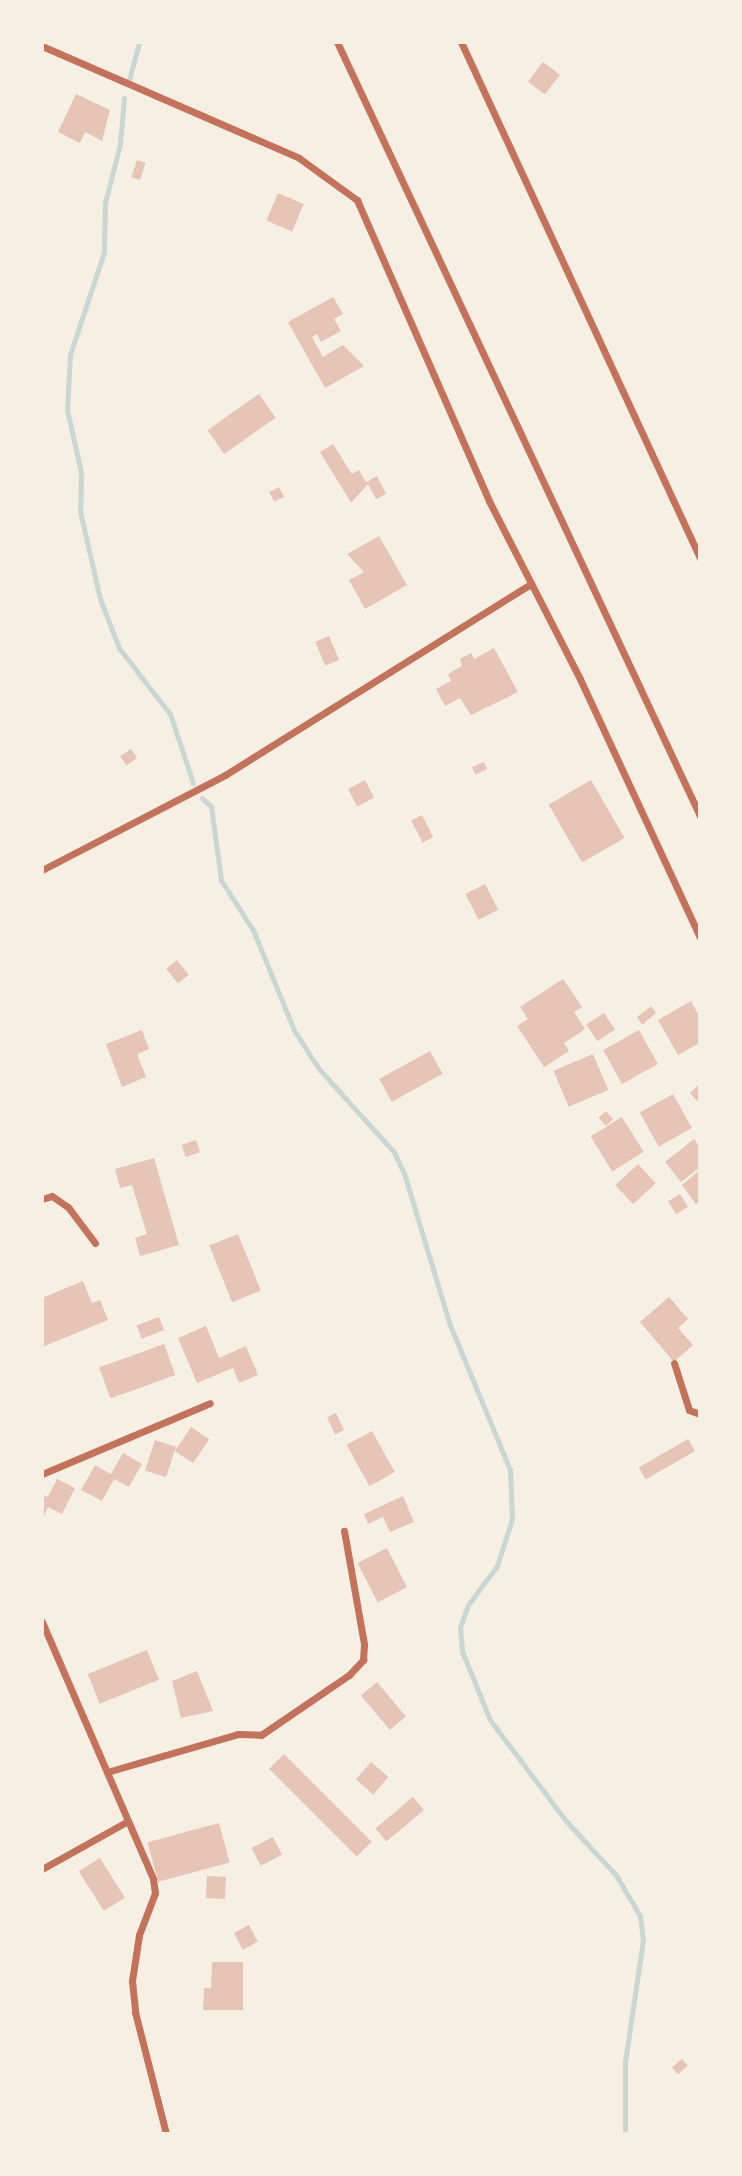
<!DOCTYPE html>
<html>
<head>
<meta charset="utf-8">
<style>
  body { margin:0 }
  #map { position:relative; width:742px; height:2176px; overflow:hidden; background:#f6efe4; font-family:Manrope,sans-serif }
  div>[style] { position:absolute }
  .stream>* { height:5px; margin:-2.5px; padding:0 2.5px; transform-origin:2.5px; border-radius:2.5px; background:#c9d6d2 }
  .building>* { inset:0; background:#e6c5b7; transform-origin:0 0 }
  .minor>* { height:7px; margin:-3.5px; padding:0 3.5px; transform-origin:3.5px; border-radius:3.5px; background:#c5725c }
  span { translate:-50% -50%; white-space:nowrap; text-align:center; line-height:1.15; -webkit-text-stroke:8px #f6efe4; paint-order:stroke }
  .frame { position:absolute; inset:0; border:44px solid #f6efe4; pointer-events:none }
</style>
</head>
<body>
<div id="map">
  <div class="stream">
    <div style="left:129px;top:80px;width:39px;rotate:-75deg"></div>
    <div style="left:124px;top:98px;width:46px;rotate:95deg"></div>
    <div style="left:120px;top:144px;width:61px;rotate:104.3deg"></div>
    <div style="left:105px;top:203px;width:49px;rotate:91.2deg"></div>
    <div style="left:104px;top:252px;width:108px;rotate:108.3deg"></div>
    <div style="left:70px;top:355px;width:55px;rotate:93.1deg"></div>
    <div style="left:67px;top:410px;width:64px;rotate:77.3deg"></div>
    <div style="left:81px;top:472px;width:39px;rotate:91deg"></div>
    <div style="left:80px;top:511px;width:90px;rotate:77.2deg"></div>
    <div style="left:100px;top:599px;width:53px;rotate:68.8deg"></div>
    <div style="left:119px;top:648px;width:83px;rotate:52.3deg"></div>
    <div style="left:170px;top:714px;width:73px;rotate:71.6deg"></div>
    <div style="left:202px;top:798px;width:12px;rotate:42deg"></div>
    <div style="left:211px;top:806px;width:75px;rotate:82.3deg"></div>
    <div style="left:221px;top:880px;width:59px;rotate:57.4deg"></div>
    <div style="left:253px;top:930px;width:108px;rotate:67.7deg"></div>
    <div style="left:294px;top:1030px;width:46px;rotate:57.3deg"></div>
    <div style="left:319px;top:1069px;width:112px;rotate:47.9deg"></div>
    <div style="left:394px;top:1152px;width:23px;rotate:65deg"></div>
    <div style="left:404px;top:1173px;width:159px;rotate:73.2deg"></div>
    <div style="left:450px;top:1325px;width:157px;rotate:67.5deg"></div>
    <div style="left:510px;top:1470px;width:49px;rotate:87.7deg"></div>
    <div style="left:512px;top:1519px;width:49px;rotate:107.7deg"></div>
    <div style="left:497px;top:1566px;width:49px;rotate:126.6deg"></div>
    <div style="left:468px;top:1605px;width:23px;rotate:110deg"></div>
    <div style="left:460px;top:1627px;width:24px;rotate:85deg"></div>
    <div style="left:462px;top:1651px;width:74px;rotate:67.9deg"></div>
    <div style="left:490px;top:1720px;width:126px;rotate:53deg"></div>
    <div style="left:566px;top:1821px;width:74px;rotate:47.2deg"></div>
    <div style="left:616px;top:1875px;width:48px;rotate:59.7deg"></div>
    <div style="left:640px;top:1916px;width:24px;rotate:83deg"></div>
    <div style="left:643px;top:1940px;width:123px;rotate:98.4deg"></div>
    <div style="left:625px;top:2062px;width:72px;rotate:90deg"></div>
  </div>
  <div class="building">
    <div style="left:543px;top:62px;width:21px;height:25px;rotate:37deg"></div>
    <div style="clip-path:polygon(76px 94px,110px 110px,102px 141px,85px 132px,80px 143px,58px 132px)"></div>
    <div style="left:137px;top:160px;width:9px;height:18px;rotate:18deg"></div>
    <div style="left:278px;top:193px;width:28px;height:30px;rotate:23deg"></div>
    <div style="clip-path:polygon(333px 297px,343px 314px,334px 319px,341px 331px,321px 342px,317px 334px,312px 337px,323px 357px,343px 345px,364px 366px,325px 388px,288px 322px)"></div>
    <div style="left:259px;top:394px;width:29px;height:63px;rotate:55deg"></div>
    <div style="clip-path:polygon(333px 444px,352px 474px,359px 470px,366px 482px,377px 476px,386px 494px,376px 499px,368px 484px,351px 503px,320px 452px)"></div>
    <div style="left:279px;top:487px;width:11px;height:11px;rotate:63deg"></div>
    <div style="clip-path:polygon(379px 536px,407px 585px,365px 609px,349px 580px,364px 572px,347px 554px)"></div>
    <div style="left:329px;top:636px;width:26px;height:15px;rotate:67deg"></div>
    <div style="clip-path:polygon(494px 648px,518px 692px,471px 715px,460px 698px,445px 706px,436px 689px,451px 681px,448px 674px,462px 666px,460px 659px,471px 653px,474px 659px)"></div>
    <div style="left:131px;top:749px;width:11px;height:13px;rotate:56deg"></div>
    <div style="left:484px;top:762px;width:8px;height:13px;rotate:67deg"></div>
    <div style="left:365px;top:780px;width:20px;height:19px;rotate:63deg"></div>
    <div style="left:591px;top:780px;width:67px;height:49px;rotate:60deg"></div>
    <div style="left:422px;top:815px;width:25px;height:12px;rotate:63deg"></div>
    <div style="left:485px;top:884px;width:29px;height:22px;rotate:63deg"></div>
    <div style="left:177px;top:960px;width:19px;height:14px;rotate:51deg"></div>
    <div style="clip-path:polygon(563px 979px,582px 1007px,574px 1012px,585px 1029px,564px 1043px,569px 1051px,544px 1067px,517px 1026px,528px 1019px,520px 1007px)"></div>
    <div style="clip-path:polygon(691px 1001px,700px 1018px,700px 1043px,678px 1055px,658px 1020px)"></div>
    <div style="clip-path:polygon(651px 1006px,656px 1013px,642px 1025px,637px 1017px)"></div>
    <div style="left:604px;top:1013px;width:20px;height:21px;rotate:57deg"></div>
    <div style="clip-path:polygon(142px 1030px,149px 1049px,137px 1054px,146px 1077px,122px 1087px,106px 1044px)"></div>
    <div style="left:639px;top:1030px;width:39px;height:41px;rotate:61deg"></div>
    <div style="left:430px;top:1051px;width:26px;height:58px;rotate:61deg"></div>
    <div style="left:593px;top:1054px;width:39px;height:43px;rotate:67deg"></div>
    <div style="clip-path:polygon(700px 1083px,700px 1104px,690px 1093px)"></div>
    <div style="left:673px;top:1094px;width:39px;height:38px;rotate:61deg"></div>
    <div style="left:606px;top:1111px;width:11px;height:10px;rotate:49deg"></div>
    <div style="left:622px;top:1117px;width:41px;height:37px;rotate:58deg"></div>
    <div style="clip-path:polygon(694px 1139px,700px 1147px,700px 1167px,681px 1182px,665px 1162px)"></div>
    <div style="left:196px;top:1140px;width:13px;height:15px;rotate:72deg"></div>
    <div style="clip-path:polygon(154px 1158px,179px 1245px,140px 1256px,135px 1238px,147px 1234px,132px 1185px,120px 1188px,115px 1169px)"></div>
    <div style="left:638px;top:1164px;width:26px;height:31px;rotate:47deg"></div>
    <div style="clip-path:polygon(700px 1170px,700px 1201px,696px 1204px,682px 1185px)"></div>
    <div style="left:680px;top:1194px;width:15px;height:14px;rotate:58deg"></div>
    <div style="left:238px;top:1234px;width:61px;height:31px;rotate:68deg"></div>
    <div style="clip-path:polygon(83px 1281px,92px 1303px,100px 1300px,108px 1320px,42px 1347px,42px 1298px)"></div>
    <div style="clip-path:polygon(669px 1297px,688px 1319px,678px 1328px,693px 1345px,674px 1362px,640px 1322px)"></div>
    <div style="left:159px;top:1317px;width:14px;height:24px;rotate:69deg"></div>
    <div style="clip-path:polygon(206px 1326px,219px 1358px,246px 1346px,258px 1375px,239px 1383px,233px 1368px,197px 1383px,178px 1338px)"></div>
    <div style="left:164px;top:1344px;width:33px;height:69px;rotate:70deg"></div>
    <div style="left:336px;top:1413px;width:19px;height:10px;rotate:65deg"></div>
    <div style="left:191px;top:1427px;width:22px;height:29px;rotate:34deg"></div>
    <div style="left:372px;top:1431px;width:47px;height:29px;rotate:61deg"></div>
    <div style="left:688px;top:1439px;width:14px;height:57px;rotate:60deg"></div>
    <div style="left:155px;top:1440px;width:22px;height:32px;rotate:18deg"></div>
    <div style="clip-path:polygon(123px 1453px,142px 1464px,129px 1487px,114px 1479px,102px 1501px,81px 1490px,95px 1465px,111px 1474px)"></div>
    <div style="clip-path:polygon(57px 1479px,75px 1488px,62px 1514px,48px 1507px,42px 1521px,42px 1494px,48px 1497px)"></div>
    <div style="clip-path:polygon(403px 1496px,414px 1522px,390px 1532px,383px 1517px,368px 1524px,364px 1514px)"></div>
    <div style="left:387px;top:1548px;width:44px;height:33px;rotate:63deg"></div>
    <div style="left:147px;top:1650px;width:32px;height:64px;rotate:68deg"></div>
    <div style="clip-path:polygon(197px 1671px,213px 1711px,181px 1718px,172px 1681px)"></div>
    <div style="left:377px;top:1682px;width:45px;height:21px;rotate:50deg"></div>
    <div style="left:284px;top:1754px;width:124px;height:21px;rotate:45deg"></div>
    <div style="left:371px;top:1762px;width:23px;height:23px;rotate:41deg"></div>
    <div style="left:413px;top:1797px;width:17px;height:49px;rotate:50deg"></div>
    <div style="left:219px;top:1823px;width:41px;height:74px;rotate:75deg"></div>
    <div style="left:273px;top:1837px;width:20px;height:24px;rotate:63deg"></div>
    <div style="left:100px;top:1858px;width:47px;height:25px;rotate:58deg"></div>
    <div style="left:207px;top:1876px;width:19px;height:22px;rotate:3deg"></div>
    <div style="left:249px;top:1925px;width:19px;height:17px;rotate:62deg"></div>
    <div style="clip-path:polygon(212px 1962px,243px 1962px,243px 2010px,203px 2010px,204px 1988px,211px 1988px)"></div>
    <div style="left:682px;top:2059px;width:9px;height:13px;rotate:49deg"></div>
  </div>
  <div class="minor">
    <div style="left:337px;top:42px;width:855px;rotate:64.87deg"></div>
    <div style="left:461px;top:42px;width:569px;rotate:65.15deg"></div>
    <div style="left:42px;top:46px;width:280px;rotate:23.5deg"></div>
    <div style="left:299px;top:158px;width:72px;rotate:35.9deg"></div>
    <div style="left:357px;top:200px;width:329px;rotate:66.3deg"></div>
    <div style="left:489px;top:501px;width:200px;rotate:62.9deg"></div>
    <div style="left:580px;top:679px;width:285px;rotate:65.1deg"></div>
    <div style="left:42px;top:870px;width:206px;rotate:-27.4deg"></div>
    <div style="left:225px;top:775px;width:361px;rotate:-32deg"></div>
    <div style="left:42px;top:1199px;width:10px;rotate:-17deg"></div>
    <div style="left:52px;top:1196px;width:19px;rotate:35deg"></div>
    <div style="left:68px;top:1207px;width:45px;rotate:53.1deg"></div>
    <div style="left:674px;top:1363px;width:49px;rotate:72.3deg"></div>
    <div style="left:689px;top:1410px;width:12px;rotate:20deg"></div>
    <div style="left:42px;top:1474px;width:182px;rotate:-22.9deg"></div>
    <div style="left:42px;top:1622px;width:280px;rotate:66.6deg"></div>
    <div style="left:153px;top:1879px;width:14px;rotate:82deg"></div>
    <div style="left:155px;top:1893px;width:45px;rotate:110.9deg"></div>
    <div style="left:139px;top:1935px;width:47px;rotate:98.7deg"></div>
    <div style="left:132px;top:1981px;width:31px;rotate:84deg"></div>
    <div style="left:135px;top:2012px;width:126px;rotate:75.7deg"></div>
    <div style="left:107px;top:1772px;width:136px;rotate:-16.2deg"></div>
    <div style="left:238px;top:1734px;width:23px;rotate:2deg"></div>
    <div style="left:261px;top:1735px;width:107px;rotate:-34.3deg"></div>
    <div style="left:349px;top:1675px;width:21px;rotate:-47deg"></div>
    <div style="left:363px;top:1660px;width:16px;rotate:-86deg"></div>
    <div style="left:364px;top:1644px;width:115px;rotate:-100deg"></div>
    <div style="left:42px;top:1869px;width:98px;rotate:-29.2deg"></div>
  </div>
  <div class="frame"></div>
</div>
</body>
</html>
